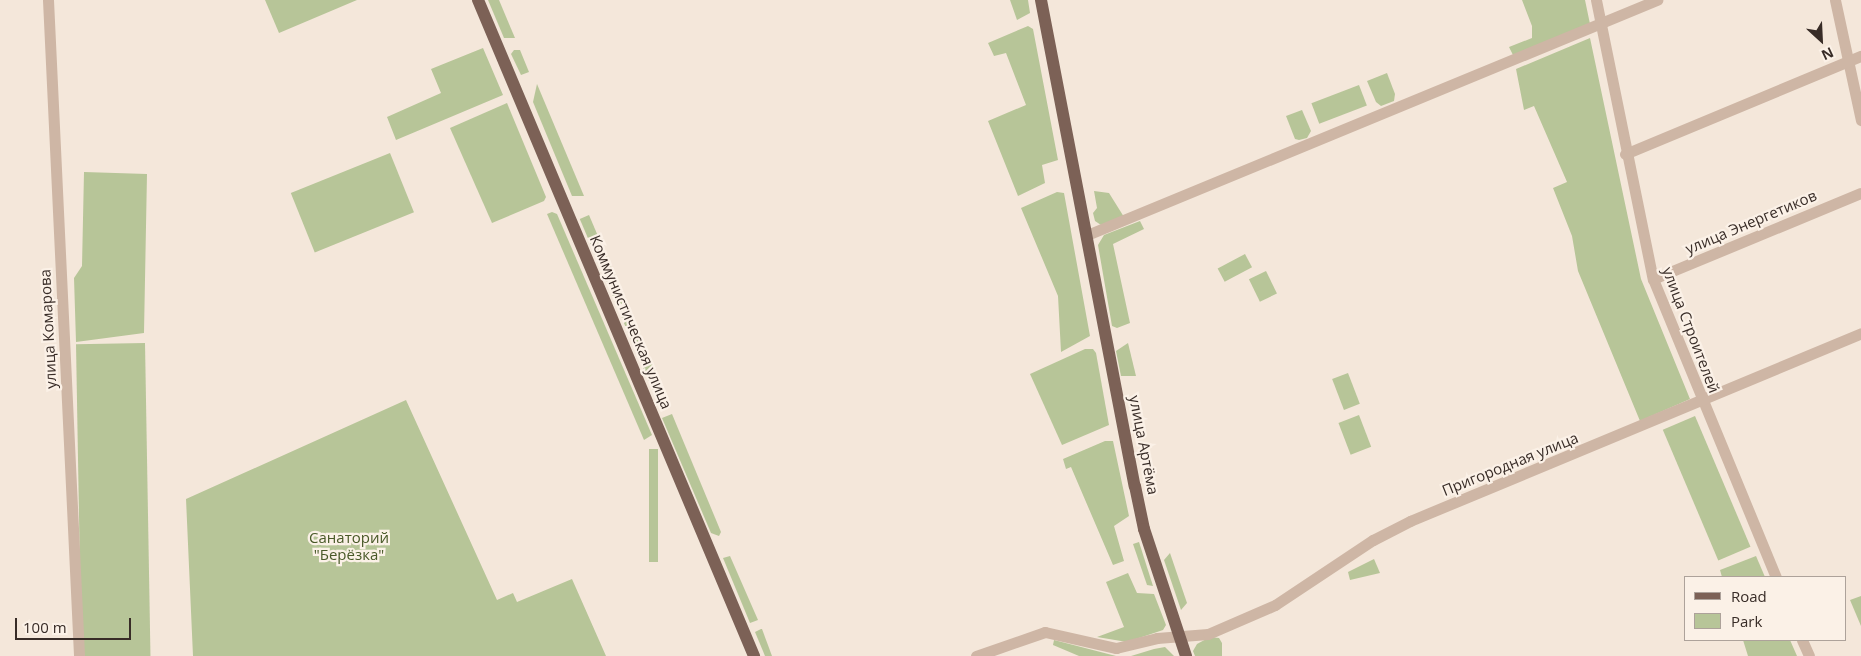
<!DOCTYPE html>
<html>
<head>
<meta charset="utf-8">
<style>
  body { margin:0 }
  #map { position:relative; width:1861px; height:656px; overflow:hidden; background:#f4e7da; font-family:"Open Sans",sans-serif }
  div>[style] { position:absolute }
  .green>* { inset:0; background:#b7c598; transform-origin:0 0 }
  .minor>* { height:11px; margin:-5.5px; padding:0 5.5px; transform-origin:5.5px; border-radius:5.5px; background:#ceb6a5 }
  .major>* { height:12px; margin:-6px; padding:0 6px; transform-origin:6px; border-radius:6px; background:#7c6156 }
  span { translate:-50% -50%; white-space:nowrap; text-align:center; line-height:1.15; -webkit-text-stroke:4.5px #fbf1e7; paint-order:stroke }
  .street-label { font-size:15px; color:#382c27 }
  .park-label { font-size:15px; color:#495928 }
  .legend { position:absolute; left:1684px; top:576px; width:162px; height:65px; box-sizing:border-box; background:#fbf1e7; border:1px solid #ada29a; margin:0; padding:6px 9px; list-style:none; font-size:15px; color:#382c27 }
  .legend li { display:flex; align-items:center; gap:10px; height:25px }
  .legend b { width:25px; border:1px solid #ada29a }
  .north { position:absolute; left:1796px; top:15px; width:50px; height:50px; -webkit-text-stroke:4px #fbf1e7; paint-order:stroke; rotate:155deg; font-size:14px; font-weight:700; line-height:20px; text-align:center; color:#382c27 }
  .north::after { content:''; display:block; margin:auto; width:18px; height:22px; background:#382c27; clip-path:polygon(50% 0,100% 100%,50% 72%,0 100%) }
  .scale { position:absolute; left:15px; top:618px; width:116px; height:22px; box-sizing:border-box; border:2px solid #382c27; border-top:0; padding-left:6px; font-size:15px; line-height:18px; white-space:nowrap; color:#382c27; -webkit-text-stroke:4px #fbf1e7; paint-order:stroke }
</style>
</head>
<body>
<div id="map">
  <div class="green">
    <div style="clip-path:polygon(265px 0,357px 0,279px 33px)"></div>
    <div style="clip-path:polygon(488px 0,499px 0,515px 38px,504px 38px)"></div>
    <div style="clip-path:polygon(1010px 0,1028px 0,1030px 13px,1017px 20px)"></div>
    <div style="clip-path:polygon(1522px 0,1585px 0,1590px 24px,1514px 57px,1509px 47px,1532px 38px,1532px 26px)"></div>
    <div style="clip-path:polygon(1028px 26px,1033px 29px,1058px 160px,1042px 165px,1045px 183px,1018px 196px,988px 121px,1026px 105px,1006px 53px,994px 56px,988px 43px)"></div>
    <div style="clip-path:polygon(1590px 38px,1641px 279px,1690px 399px,1640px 421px,1578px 271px,1572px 236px,1553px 188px,1567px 182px,1534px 106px,1524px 110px,1516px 69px)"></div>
    <div style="clip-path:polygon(483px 48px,503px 95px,396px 140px,387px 117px,441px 93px,431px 69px)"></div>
    <div style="clip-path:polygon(514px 50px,520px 50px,529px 72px,521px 75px,511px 54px)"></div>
    <div style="clip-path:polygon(1387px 73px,1395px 94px,1394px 101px,1381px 106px,1376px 102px,1367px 81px)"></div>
    <div style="clip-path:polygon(537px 84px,584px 196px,572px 196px,533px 102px)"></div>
    <div style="left:1359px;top:85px;width:22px;height:51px;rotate:69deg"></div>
    <div style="clip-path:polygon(507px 103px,546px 197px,544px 201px,492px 223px,450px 128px)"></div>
    <div style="clip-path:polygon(1302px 110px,1311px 131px,1307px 138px,1299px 140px,1295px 139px,1286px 116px)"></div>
    <div style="left:390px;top:153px;width:64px;height:107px;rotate:68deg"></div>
    <div style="clip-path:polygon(84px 172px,147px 174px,144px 333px,76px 342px,74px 278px,82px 266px)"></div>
    <div style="clip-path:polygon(1094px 191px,1109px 193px,1124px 217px,1101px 225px,1095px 221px,1093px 213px,1097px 208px)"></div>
    <div style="clip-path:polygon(1057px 192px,1064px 193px,1090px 336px,1061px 352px,1058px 296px,1021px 208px)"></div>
    <div style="clip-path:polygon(552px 212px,557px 214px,652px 435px,644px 440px,547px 214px)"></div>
    <div style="left:589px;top:215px;width:204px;height:10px;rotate:67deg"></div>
    <div style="clip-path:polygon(1140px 221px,1144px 229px,1113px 244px,1130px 323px,1117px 328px,1112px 326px,1098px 245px,1104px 235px)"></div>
    <div style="left:1245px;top:254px;width:15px;height:31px;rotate:62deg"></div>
    <div style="left:1266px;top:271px;width:25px;height:19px;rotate:64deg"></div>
    <div style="left:145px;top:343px;width:313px;height:69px;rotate:89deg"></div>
    <div style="clip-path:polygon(1128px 343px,1136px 376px,1121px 376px,1116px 351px)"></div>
    <div style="clip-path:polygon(1085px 349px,1093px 349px,1096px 353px,1109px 425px,1062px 445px,1030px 374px)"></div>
    <div style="left:1348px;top:373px;width:33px;height:17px;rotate:69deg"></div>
    <div style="clip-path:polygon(406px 400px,497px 600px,513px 593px,517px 602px,572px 579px,606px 656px,193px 656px,186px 499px)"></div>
    <div style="clip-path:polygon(672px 414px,721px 532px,719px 536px,711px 533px,662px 418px)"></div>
    <div style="left:1359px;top:415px;width:34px;height:22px;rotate:69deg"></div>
    <div style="left:1695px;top:416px;width:142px;height:35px;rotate:67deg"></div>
    <div style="clip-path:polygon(1105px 441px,1113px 441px,1129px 516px,1114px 526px,1124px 561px,1113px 565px,1071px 467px,1066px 469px,1063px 459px)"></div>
    <div style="left:649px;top:449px;width:9px;height:113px"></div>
    <div style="clip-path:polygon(1139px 542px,1153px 586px,1147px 585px,1133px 544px)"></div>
    <div style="clip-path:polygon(1170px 553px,1187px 603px,1181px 610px,1164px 560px)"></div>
    <div style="clip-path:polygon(730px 556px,758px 620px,750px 623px,723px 558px)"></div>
    <div style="clip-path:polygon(1756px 556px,1765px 577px,1722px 577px,1720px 570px)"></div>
    <div style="clip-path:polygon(1374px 559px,1380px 573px,1350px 580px,1348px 572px)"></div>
    <div style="clip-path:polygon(1128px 573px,1137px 593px,1154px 594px,1166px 625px,1163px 630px,1127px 642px,1097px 637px,1124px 627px,1106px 582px)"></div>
    <div style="clip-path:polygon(1861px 596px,1861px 626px,1850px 600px)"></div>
    <div style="clip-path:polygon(761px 629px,762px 629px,772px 656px,765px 656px,755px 632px)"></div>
    <div style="clip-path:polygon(1210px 637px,1219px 638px,1222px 643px,1222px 656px,1195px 656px,1193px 651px,1197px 644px)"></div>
    <div style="clip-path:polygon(1054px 640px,1116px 656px,1079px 656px,1053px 645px)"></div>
    <div style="clip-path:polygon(1743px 640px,1790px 640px,1797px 656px,1748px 656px)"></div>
    <div style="clip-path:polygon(1165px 647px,1174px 656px,1131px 656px,1154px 649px)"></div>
  </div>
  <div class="minor">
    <div style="left:48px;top:0;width:657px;rotate:87.29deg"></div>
    <div style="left:1596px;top:0;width:285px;rotate:78.5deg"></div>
    <div style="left:1653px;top:279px;width:322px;rotate:67.6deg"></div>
    <div style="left:1835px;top:0;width:123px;rotate:77.8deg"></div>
    <div style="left:1625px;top:154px;width:256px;rotate:-22.6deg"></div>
    <div style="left:1087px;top:235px;width:617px;rotate:-22.41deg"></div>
    <div style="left:1653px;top:279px;width:225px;rotate:-22.5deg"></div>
    <div style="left:1802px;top:640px;width:17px;rotate:66deg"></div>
    <div style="left:976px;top:656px;width:73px;rotate:-19.2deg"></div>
    <div style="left:1045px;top:632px;width:73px;rotate:12.7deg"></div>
    <div style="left:1116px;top:648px;width:42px;rotate:-13.7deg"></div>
    <div style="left:1157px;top:638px;width:51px;rotate:-4.5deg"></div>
    <div style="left:1208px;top:634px;width:73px;rotate:-23.4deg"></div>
    <div style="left:1275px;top:605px;width:118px;rotate:-33.6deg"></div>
    <div style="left:1373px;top:540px;width:42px;rotate:-27.2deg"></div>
    <div style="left:1410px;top:521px;width:489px;rotate:-22.6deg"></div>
  </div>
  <div class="major">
    <div style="left:478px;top:0;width:712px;rotate:67.18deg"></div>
    <div style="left:1041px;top:0;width:495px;rotate:79.1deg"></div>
    <div style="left:1135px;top:486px;width:44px;rotate:78.2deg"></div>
    <div style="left:1144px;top:529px;width:134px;rotate:71.7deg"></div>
  </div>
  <div class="street-label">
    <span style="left:1751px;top:222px;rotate:-23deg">улица Энергетиков</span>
    <span style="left:631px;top:322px;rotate:67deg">Коммунистическая улица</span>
    <span style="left:48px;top:329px;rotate:-93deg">улица Комарова</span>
    <span style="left:1691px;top:330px;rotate:69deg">улица Строителей</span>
    <span style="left:1144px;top:445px;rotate:79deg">улица Артёма</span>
    <span style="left:1510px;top:464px;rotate:-22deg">Пригородная улица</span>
  </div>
  <div class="park-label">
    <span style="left:349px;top:546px">Санаторий<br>"Берёзка"</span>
  </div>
  <ul class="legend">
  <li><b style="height:6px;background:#7c6156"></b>Road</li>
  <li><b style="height:14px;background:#b7c598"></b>Park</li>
  </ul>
  <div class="north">N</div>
  <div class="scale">100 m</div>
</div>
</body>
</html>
